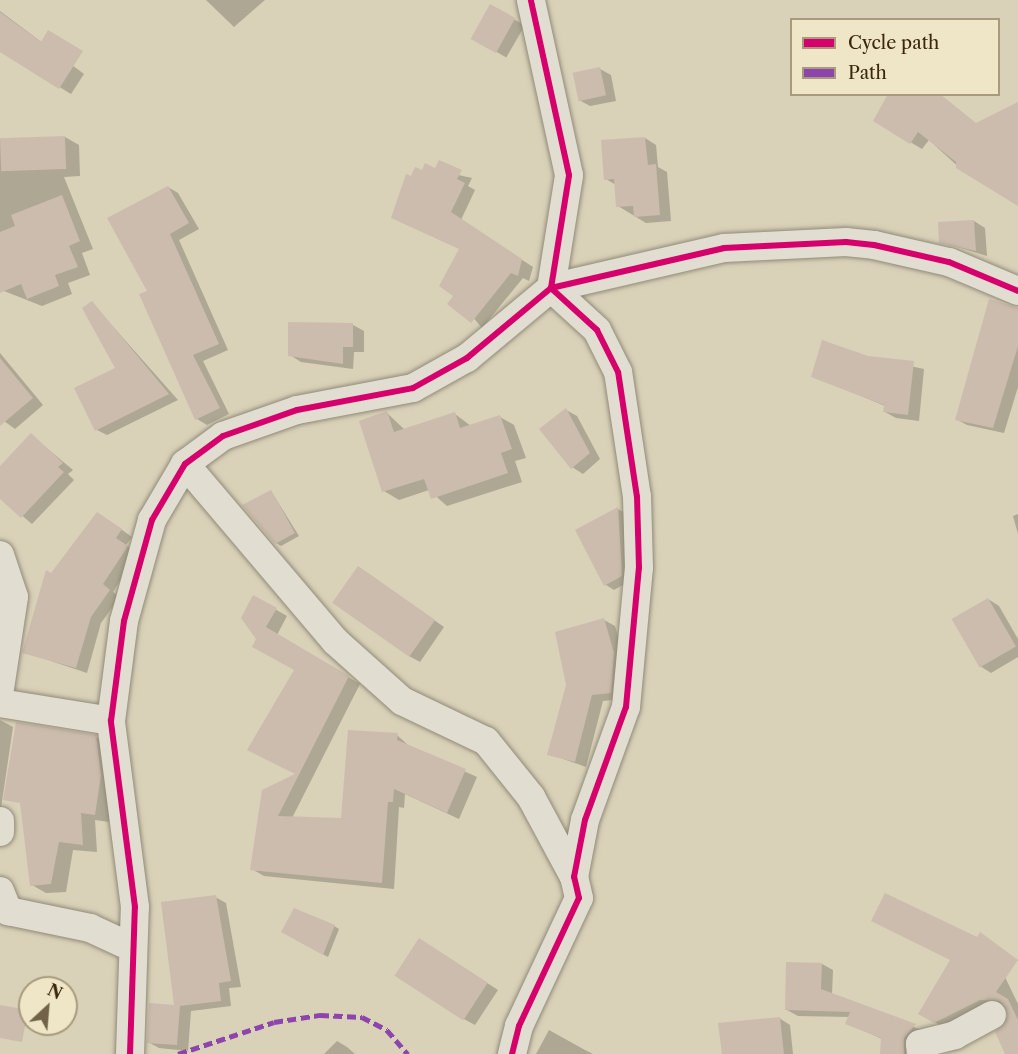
<!DOCTYPE html>
<html>
<head>
<meta charset="utf-8">
<style>
  body { margin:0 }
  #map { position:relative; width:1018px; height:1054px; overflow:hidden; background:#d9d1b8; font-family:"Libre Caslon Text",serif }
  div>[style] { position:absolute }
  .shadow>* { inset:0; background:#0003; transform-origin:0 0 }
  .building>* { inset:0; background:#ccbcad; transform-origin:0 0 }
  .roads { filter:drop-shadow(0 0 2px #918a78) drop-shadow(0 0 2px #918a78) }
  .minor>* { height:28px; margin:-14px; padding:0 14px; transform-origin:14px; border-radius:14px; background:#e1ddd1 }
  .quiet>* { height:4.5px; margin-top:-2.25px; transform-origin:0; background:repeating-linear-gradient(90deg,#8e44ad 0 9px,transparent 0 13.5px) }
  .cycleway>* { height:6px; margin:-3px; padding:0 3px; transform-origin:3px; border-radius:3px; background:#d6006c }
  span { translate:-50% -50%; white-space:nowrap; text-align:center; line-height:1.15; -webkit-text-stroke:4.5px #efe6c8; paint-order:stroke }
  .legend { position:absolute; left:790px; top:18px; width:210px; height:78px; box-sizing:border-box; background:#efe6c8; border:2px solid #a79a7d; margin:0; padding:8px 10px; list-style:none; font-size:18px; color:#3b280c }
  .legend li { display:flex; align-items:center; gap:12px; height:30px }
  .legend b { width:30px; border:2px solid #a79a7d }
  .north { position:absolute; left:18px; top:976px; width:60px; height:60px; box-sizing:border-box; background:#efe6c8; border:2px solid #a79a7d; border-radius:50%; rotate:26deg; font-size:16px; font-weight:700; line-height:24px; text-align:center; color:#3b280c }
  .north::after { content:''; display:block; margin:auto; width:21px; height:27px; background:#726348; clip-path:polygon(50% 0,100% 100%,50% 72%,0 100%) }
</style>
</head>
<body>
<div id="map">
  <div class="shadow">
    <div style="clip-path:polygon(206px 0,265px 0,234px 27px)"></div>
    <div style="left:491px;top:6px;width:39px;height:37px;rotate:30deg"></div>
    <div style="clip-path:polygon(0 11px,84px 74px,71px 94px,0 51px)"></div>
    <div style="clip-path:polygon(600px 69px,611px 75px,616px 101px,590px 106px,579px 100px)"></div>
    <div style="clip-path:polygon(1018px 107px,1018px 204px,963px 171px,929px 140px,922px 149px,875px 121px,977px 124px)"></div>
    <div style="clip-path:polygon(65px 137px,79px 145px,80px 176px,64px 177px,93px 249px,82px 253px,90px 275px,68px 283px,72px 294px,42px 306px,4px 291px,0 280px,0 139px)"></div>
    <div style="clip-path:polygon(645px 138px,656px 145px,658px 167px,667px 172px,671px 221px,646px 223px,618px 206px,616px 185px,606px 179px)"></div>
    <div style="clip-path:polygon(436px 170px,472px 178px,468px 186px,475px 190px,461px 220px,533px 267px,529px 281px,523px 278px,482px 328px,455px 296px,461px 250px,411px 178px)"></div>
    <div style="clip-path:polygon(168px 187px,178px 193px,199px 229px,179px 240px,228px 350px,203px 361px,229px 414px,207px 425px,197px 419px,149px 291px)"></div>
    <div style="clip-path:polygon(974px 221px,985px 228px,987px 256px,941px 242px)"></div>
    <div style="clip-path:polygon(92px 303px,178px 400px,107px 435px,97px 430px,117px 368px)"></div>
    <div style="clip-path:polygon(1018px 310px,1018px 387px,1004px 433px,967px 425px,956px 419px)"></div>
    <div style="clip-path:polygon(289px 323px,353px 325px,364px 331px,364px 352px,354px 352px,353px 369px,301px 362px,290px 355px)"></div>
    <div style="clip-path:polygon(0 353px,43px 405px,15px 429px,0 418px)"></div>
    <div style="clip-path:polygon(868px 357px,924px 369px,919px 421px,896px 418px,885px 412px,885px 406px,813px 376px)"></div>
    <div style="clip-path:polygon(566px 410px,577px 416px,600px 459px,583px 474px,572px 467px)"></div>
    <div style="clip-path:polygon(387px 413px,405px 430px,455px 414px,471px 426px,500px 417px,514px 425px,526px 458px,515px 461px,522px 482px,447px 506px,429px 490px,399px 500px,384px 491px)"></div>
    <div style="clip-path:polygon(31px 435px,73px 470px,68px 474px,74px 480px,32px 524px,0 497px,0 469px)"></div>
    <div style="clip-path:polygon(271px 491px,299px 536px,281px 546px,276px 543px)"></div>
    <div style="clip-path:polygon(618px 509px,627px 514px,630px 581px,614px 590px,606px 585px,577px 530px)"></div>
    <div style="clip-path:polygon(1018px 514px,1018px 534px,1013px 516px)"></div>
    <div style="clip-path:polygon(108px 520px,132px 537px,126px 545px,137px 553px,113px 592px,120px 597px,101px 623px,87px 673px,24px 652px,52px 575px)"></div>
    <div style="clip-path:polygon(369px 574px,444px 627px,420px 662px,409px 656px)"></div>
    <div style="clip-path:polygon(254px 597px,287px 616px,277px 635px,360px 684px,292px 818px,343px 819px,397px 735px,409px 746px,477px 777px,459px 819px,405px 794px,404px 808px,399px 807px,394px 889px,264px 876px,252px 869px,297px 775px,296px 670px,258px 639px)"></div>
    <div style="clip-path:polygon(988px 599px,999px 606px,1018px 639px,1018px 657px,991px 673px,980px 666px)"></div>
    <div style="clip-path:polygon(604px 620px,615px 626px,625px 660px,621px 699px,603px 701px,586px 767px,549px 754px)"></div>
    <div style="clip-path:polygon(0 720px,13px 727px,0 815px)"></div>
    <div style="clip-path:polygon(96px 737px,110px 745px,115px 784px,109px 822px,95px 820px,97px 852px,73px 850px,66px 892px,46px 893px,32px 885px)"></div>
    <div style="clip-path:polygon(215px 897px,226px 903px,241px 987px,229px 988px,231px 1006px,191px 1011px,188px 1051px,159px 1048px,148px 1042px,176px 1007px)"></div>
    <div style="clip-path:polygon(334px 926px,339px 929px,328px 957px,283px 932px)"></div>
    <div style="clip-path:polygon(430px 946px,498px 990px,475px 1025px,464px 1019px)"></div>
    <div style="clip-path:polygon(990px 946px,1018px 1004px,1018px 1054px,1007px 1054px,1010px 1015px,1004px 1004px,946px 1029px,920px 1013px)"></div>
    <div style="clip-path:polygon(822px 964px,833px 970px,832px 994px,926px 1032px,915px 1054px,881px 1054px,882px 1039px,847px 1023px,850px 1017px,798px 1016px,787px 1010px)"></div>
    <div style="clip-path:polygon(779px 1018px,790px 1025px,793px 1054px,723px 1054px)"></div>
    <div style="clip-path:polygon(549px 1030px,585px 1050px,593px 1054px,536px 1054px)"></div>
    <div style="clip-path:polygon(337px 1041px,347px 1047px,355px 1054px,324px 1054px)"></div>
  </div>
  <div class="building">
    <div style="left:490px;top:4px;width:29px;height:40px;rotate:29deg"></div>
    <div style="clip-path:polygon(0 12px,41px 42px,48px 30px,83px 51px,59px 89px,0 52px)"></div>
    <div style="left:600px;top:67px;width:29px;height:28px;rotate:78deg"></div>
    <div style="clip-path:polygon(888px 94px,940px 94px,976px 123px,1018px 102px,1018px 206px,956px 168px,956px 162px,918px 132px,910px 144px,873px 121px)"></div>
    <div style="left:65px;top:136px;width:33px;height:65px;rotate:88deg"></div>
    <div style="clip-path:polygon(645px 137px,648px 165px,656px 164px,660px 215px,634px 217px,633px 206px,616px 207px,614px 179px,604px 180px,601px 140px)"></div>
    <div style="clip-path:polygon(439px 160px,462px 170px,457px 179px,465px 183px,451px 212px,522px 259px,518px 276px,511px 273px,471px 323px,447px 304px,453px 296px,439px 286px,459px 249px,391px 218px,406px 174px,411px 176px,415px 167px,422px 170px,425px 163px,435px 168px)"></div>
    <div style="clip-path:polygon(168px 186px,189px 223px,170px 234px,219px 344px,193px 355px,220px 408px,195px 420px,139px 294px,147px 291px,107px 218px)"></div>
    <div style="clip-path:polygon(62px 195px,80px 241px,69px 246px,78px 267px,55px 275px,59px 286px,27px 299px,21px 284px,0 293px,0 232px,15px 226px,11px 215px)"></div>
    <div style="clip-path:polygon(974px 220px,976px 251px,939px 243px,938px 222px)"></div>
    <div style="clip-path:polygon(989px 299px,1018px 308px,1018px 346px,993px 428px,955px 420px)"></div>
    <div style="clip-path:polygon(92px 301px,169px 394px,95px 431px,74px 388px,115px 368px,82px 308px)"></div>
    <div style="clip-path:polygon(288px 322px,353px 323px,353px 347px,343px 347px,343px 364px,288px 356px)"></div>
    <div style="clip-path:polygon(822px 340px,868px 356px,914px 361px,908px 415px,883px 412px,884px 405px,811px 377px)"></div>
    <div style="clip-path:polygon(0 358px,33px 398px,0 426px)"></div>
    <div style="clip-path:polygon(566px 408px,590px 453px,571px 469px,539px 429px)"></div>
    <div style="clip-path:polygon(387px 411px,394px 432px,455px 412px,460px 428px,500px 415px,512px 449px,501px 453px,508px 473px,431px 499px,424px 479px,382px 492px,359px 421px)"></div>
    <div style="clip-path:polygon(31px 433px,63px 463px,58px 467px,64px 472px,21px 518px,0 499px,0 466px)"></div>
    <div style="clip-path:polygon(271px 490px,295px 533px,275px 544px,242px 505px)"></div>
    <div style="clip-path:polygon(618px 507px,622px 576px,604px 586px,575px 530px)"></div>
    <div style="clip-path:polygon(97px 512px,122px 529px,116px 538px,128px 546px,103px 584px,110px 590px,91px 617px,76px 668px,22px 653px,46px 570px,51px 573px)"></div>
    <div style="left:358px;top:566px;width:94px;height:45px;rotate:35deg"></div>
    <div style="clip-path:polygon(253px 595px,277px 608px,266px 627px,349px 676px,278px 816px,341px 818px,348px 730px,398px 733px,397px 740px,466px 769px,447px 813px,394px 789px,393px 802px,388px 802px,382px 883px,250px 870px,262px 790px,295px 774px,247px 750px,294px 670px,252px 647px,256px 639px,241px 618px)"></div>
    <div style="left:988px;top:598px;width:56px;height:42px;rotate:60deg"></div>
    <div style="clip-path:polygon(604px 618px,614px 653px,611px 693px,592px 695px,575px 762px,547px 755px,566px 685px,555px 632px)"></div>
    <div style="clip-path:polygon(16px 722px,96px 735px,101px 775px,95px 815px,81px 813px,83px 845px,59px 842px,51px 884px,30px 886px,20px 803px,3px 800px)"></div>
    <div style="clip-path:polygon(885px 893px,977px 937px,980px 932px,1018px 960px,996px 992px,1008px 999px,1018px 1020px,1018px 1054px,1005px 1054px,995px 1032px,1008px 1016px,1000px 1001px,980px 1000px,934px 1023px,918px 1014px,950px 960px,871px 921px)"></div>
    <div style="clip-path:polygon(216px 895px,231px 981px,219px 983px,221px 1001px,180px 1006px,177px 1045px,147px 1043px,149px 1003px,174px 1005px,161px 902px)"></div>
    <div style="clip-path:polygon(294px 908px,335px 925px,323px 955px,281px 932px)"></div>
    <div style="left:419px;top:938px;width:82px;height:45px;rotate:33deg"></div>
    <div style="clip-path:polygon(786px 962px,822px 963px,821px 989px,916px 1024px,904px 1038px,904px 1054px,880px 1054px,881px 1038px,845px 1024px,850px 1012px,785px 1010px)"></div>
    <div style="clip-path:polygon(0 1005px,28px 1010px,22px 1042px,0 1038px)"></div>
    <div style="clip-path:polygon(780px 1017px,784px 1054px,722px 1054px,718px 1023px)"></div>
  </div>
  <div class="roads">
    <div class="minor">
      <div style="left:185px;top:464px;width:232px;rotate:49.7deg"></div>
      <div style="left:335px;top:641px;width:90px;rotate:41.8deg"></div>
      <div style="left:402px;top:701px;width:93px;rotate:25.5deg"></div>
      <div style="left:486px;top:741px;width:72px;rotate:51.2deg"></div>
      <div style="left:531px;top:797px;width:91px;rotate:61.7deg"></div>
      <div style="left:0;top:555px;width:44px;rotate:71.6deg"></div>
      <div style="left:14px;top:597px;width:92px;rotate:98.7deg"></div>
      <div style="left:0;top:703px;width:112px;rotate:9.2deg"></div>
      <div style="left:0;top:821px;width:11px;rotate:90deg"></div>
      <div style="left:0;top:891px;width:22px;rotate:68deg"></div>
      <div style="left:8px;top:911px;width:84px;rotate:11.7deg"></div>
      <div style="left:90px;top:928px;width:47px;rotate:24.9deg"></div>
      <div style="left:130px;top:1054px;width:147px;rotate:-88.1deg"></div>
      <div style="left:135px;top:907px;width:188px;rotate:-97.4deg"></div>
      <div style="left:111px;top:721px;width:101px;rotate:-82.6deg"></div>
      <div style="left:124px;top:621px;width:105px;rotate:-74.5deg"></div>
      <div style="left:152px;top:520px;width:65px;rotate:-59.5deg"></div>
      <div style="left:185px;top:464px;width:47px;rotate:-36.4deg"></div>
      <div style="left:223px;top:436px;width:78px;rotate:-19.4deg"></div>
      <div style="left:297px;top:410px;width:118px;rotate:-10.7deg"></div>
      <div style="left:413px;top:388px;width:62px;rotate:-29.1deg"></div>
      <div style="left:467px;top:358px;width:109px;rotate:-39.8deg"></div>
      <div style="left:551px;top:288px;width:178px;rotate:-13deg"></div>
      <div style="left:724px;top:248px;width:122px;rotate:-2.8deg"></div>
      <div style="left:846px;top:242px;width:28px;rotate:6deg"></div>
      <div style="left:874px;top:245px;width:77px;rotate:12.8deg"></div>
      <div style="left:949px;top:262px;width:75px;rotate:22.8deg"></div>
      <div style="left:512px;top:1054px;width:29px;rotate:-76deg"></div>
      <div style="left:519px;top:1026px;width:141px;rotate:-64.9deg"></div>
      <div style="left:579px;top:898px;width:22px;rotate:-103deg"></div>
      <div style="left:574px;top:877px;width:58px;rotate:-79.1deg"></div>
      <div style="left:585px;top:820px;width:120px;rotate:-70.1deg"></div>
      <div style="left:626px;top:707px;width:140px;rotate:-84.7deg"></div>
      <div style="left:639px;top:568px;width:71px;rotate:-91.6deg"></div>
      <div style="left:637px;top:497px;width:126px;rotate:-98.6deg"></div>
      <div style="left:618px;top:372px;width:47px;rotate:-116.6deg"></div>
      <div style="left:597px;top:330px;width:62px;rotate:-137.6deg"></div>
      <div style="left:551px;top:288px;width:114px;rotate:-80.9deg"></div>
      <div style="left:569px;top:175px;width:179px;rotate:-102.3deg"></div>
      <div style="left:921px;top:1054px;width:10px;rotate:-96deg"></div>
      <div style="left:920px;top:1044px;width:36px;rotate:-14deg"></div>
      <div style="left:955px;top:1035px;width:42px;rotate:-28.4deg"></div>
    </div>
  </div>
  <div class="quiet">
    <div style="left:178px;top:1054px;width:101px;rotate:-18.4deg"></div>
    <div style="left:274px;top:1022px;width:47px;rotate:-8.7deg"></div>
    <div style="left:320px;top:1015px;width:42px;rotate:2.7deg"></div>
    <div style="left:362px;top:1017px;width:28px;rotate:27deg"></div>
    <div style="left:387px;top:1030px;width:32px;rotate:49deg"></div>
  </div>
  <div class="cycleway">
    <div style="left:130px;top:1054px;width:147px;rotate:-88.1deg"></div>
    <div style="left:135px;top:907px;width:188px;rotate:-97.4deg"></div>
    <div style="left:111px;top:721px;width:101px;rotate:-82.6deg"></div>
    <div style="left:124px;top:621px;width:105px;rotate:-74.5deg"></div>
    <div style="left:152px;top:520px;width:65px;rotate:-59.5deg"></div>
    <div style="left:185px;top:464px;width:47px;rotate:-36.4deg"></div>
    <div style="left:223px;top:436px;width:78px;rotate:-19.4deg"></div>
    <div style="left:297px;top:410px;width:118px;rotate:-10.7deg"></div>
    <div style="left:413px;top:388px;width:62px;rotate:-29.1deg"></div>
    <div style="left:467px;top:358px;width:109px;rotate:-39.8deg"></div>
    <div style="left:551px;top:288px;width:178px;rotate:-13deg"></div>
    <div style="left:724px;top:248px;width:122px;rotate:-2.8deg"></div>
    <div style="left:846px;top:242px;width:28px;rotate:6deg"></div>
    <div style="left:874px;top:245px;width:77px;rotate:12.8deg"></div>
    <div style="left:949px;top:262px;width:75px;rotate:22.8deg"></div>
    <div style="left:512px;top:1054px;width:29px;rotate:-76deg"></div>
    <div style="left:519px;top:1026px;width:141px;rotate:-64.9deg"></div>
    <div style="left:579px;top:898px;width:22px;rotate:-103deg"></div>
    <div style="left:574px;top:877px;width:58px;rotate:-79.1deg"></div>
    <div style="left:585px;top:820px;width:120px;rotate:-70.1deg"></div>
    <div style="left:626px;top:707px;width:140px;rotate:-84.7deg"></div>
    <div style="left:639px;top:568px;width:71px;rotate:-91.6deg"></div>
    <div style="left:637px;top:497px;width:126px;rotate:-98.6deg"></div>
    <div style="left:618px;top:372px;width:47px;rotate:-116.6deg"></div>
    <div style="left:597px;top:330px;width:62px;rotate:-137.6deg"></div>
    <div style="left:551px;top:288px;width:114px;rotate:-80.9deg"></div>
    <div style="left:569px;top:175px;width:179px;rotate:-102.3deg"></div>
  </div>
  <ul class="legend">
  <li><b style="height:8px;background:#d6006c"></b>Cycle path</li>
  <li><b style="height:8px;background:#8e44ad"></b>Path</li>
  </ul>
  <div class="north">N</div>
</div>
</body>
</html>
